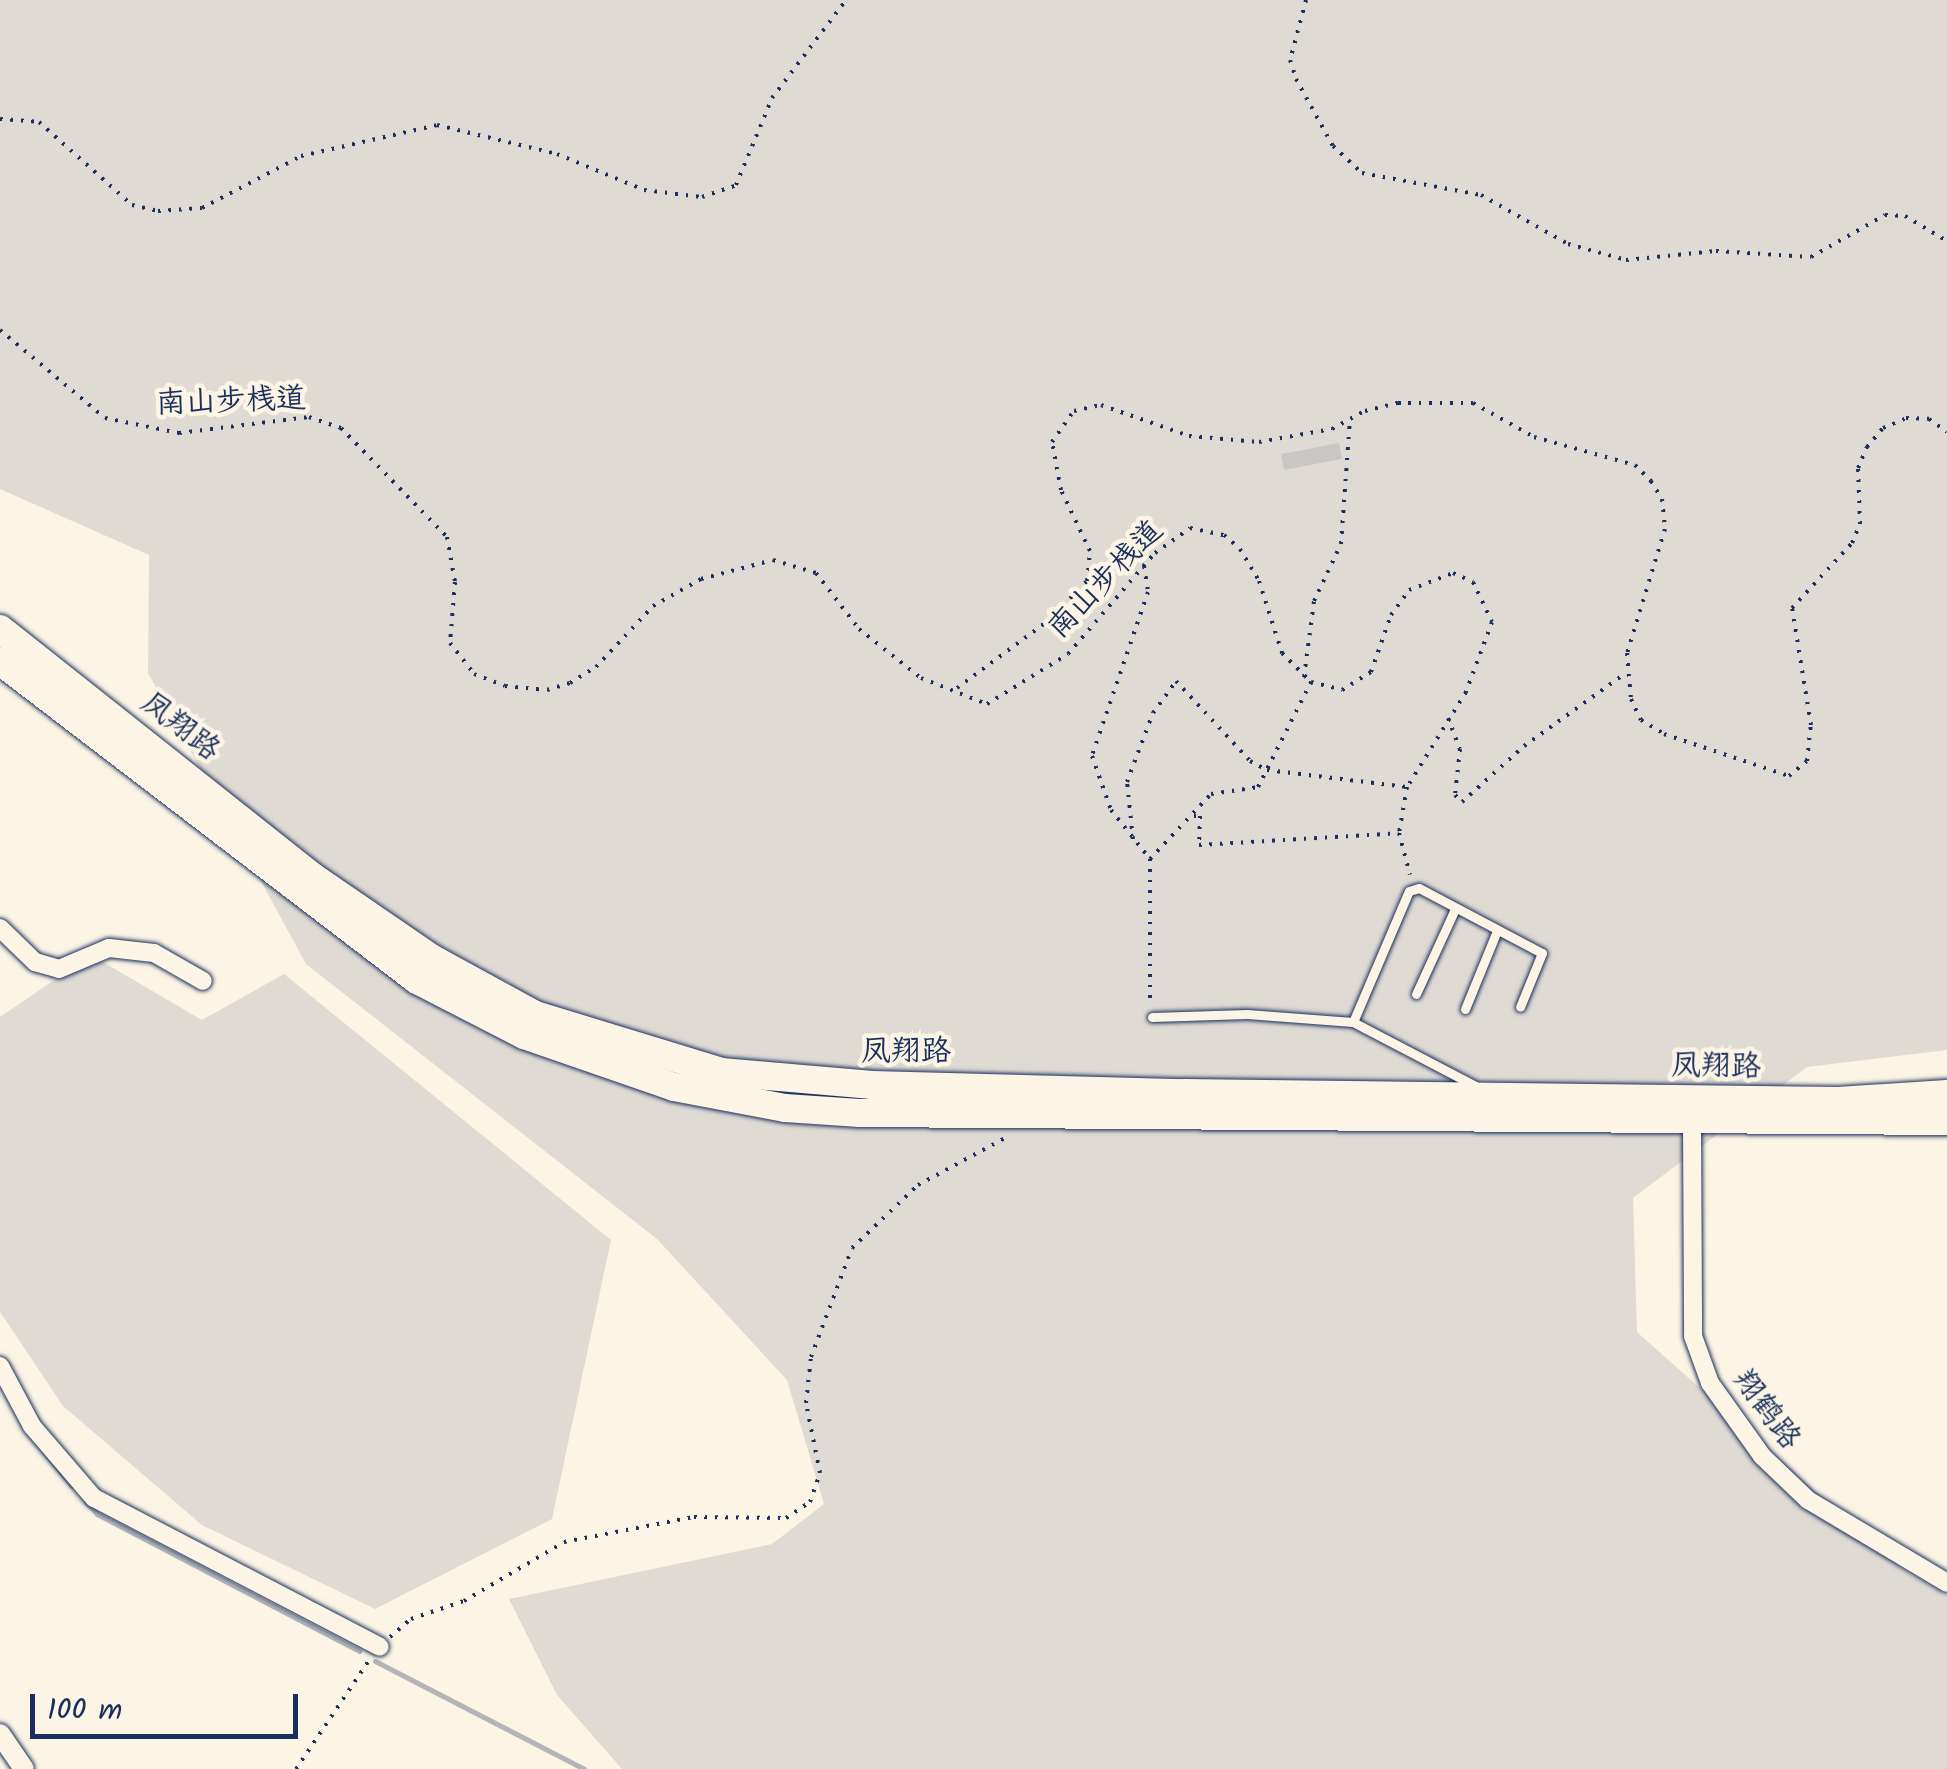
<!DOCTYPE html>
<html>
<head>
<meta charset="utf-8">
<style>
  body { margin:0 }
  #map { position:relative; width:1947px; height:1769px; overflow:hidden; background:#fcf5e5; font-family:Kalam,"LXGW WenKai TC",sans-serif }
  div>[style] { position:absolute }
  .green>* { inset:0; background:#dfdbd4 }
  .stream>* { height:5px; margin:-2.5px; padding:0 2.5px; transform-origin:2.5px; border-radius:2.5px; background:#b2b4b8 }
  .building>* { inset:0; background:#c8c7c6; transform-origin:0 0 }
  .path>* { height:4px; margin-top:-2px; transform-origin:0; background:repeating-linear-gradient(90deg,#1b2f5e 0 2.5px,transparent 0 10.5px) }
  .roads { filter:drop-shadow(0 0 2px #1b2f5e) drop-shadow(0 0 2px #1b2f5e) }
  .service>* { height:9px; margin:-4.5px; padding:0 4.5px; transform-origin:4.5px; border-radius:4.5px; background:#fcf5e5 }
  .minor>* { height:18px; margin:-9px; padding:0 9px; transform-origin:9px; border-radius:9px; background:#fcf5e5 }
  .tertiary>* { height:20px; margin:-10px; padding:0 10px; transform-origin:10px; border-radius:10px; background:#fcf5e5 }
  .primary>* { height:28px; margin:-14px; padding:0 14px; transform-origin:14px; border-radius:14px; background:#fcf5e5 }
  span { translate:-50% -50%; white-space:nowrap; text-align:center; line-height:1.15; -webkit-text-stroke:9px #fcf5e5; paint-order:stroke }
  .street-label { font-size:30px; color:#1b2f5e }
  .scale { position:absolute; left:30px; top:1694px; width:268px; height:45px; box-sizing:border-box; border:5px solid #1b2f5e; border-top:0; padding-left:12px; font-size:30px; line-height:35px; white-space:nowrap; color:#1b2f5e; -webkit-text-stroke:8px #fcf5e5; paint-order:stroke }
</style>
</head>
<body>
<div id="map">
  <div class="green">
    <div style="clip-path:polygon(0 0,1947px 0,1947px 1050px,1807px 1067px,1633px 1198px,1637px 1332px,1904px 1570px,1947px 1595px,1947px 1769px,622px 1769px,557px 1695px,509px 1599px,772px 1544px,824px 1504px,787px 1380px,657px 1239px,306px 964px,148px 673px,149px 555px,0 489px)"></div>
    <div style="clip-path:polygon(91px 955px,202px 1020px,284px 974px,611px 1240px,552px 1519px,375px 1609px,202px 1525px,63px 1406px,0 1312px,0 1017px)"></div>
  </div>
  <div class="stream">
    <div style="left:32px;top:1437px;width:63px;rotate:50.8deg"></div>
    <div style="left:86px;top:1502px;width:16px;rotate:47deg"></div>
    <div style="left:97px;top:1514px;width:296px;rotate:27.6deg"></div>
    <div style="left:375px;top:1661px;width:235px;rotate:27.3deg"></div>
  </div>
  <div class="building">
    <div style="left:1339px;top:443px;width:16px;height:59px;rotate:79deg"></div>
  </div>
  <div class="path">
    <div style="left:1306px;top:0;width:62px;rotate:104.9deg"></div>
    <div style="left:1290px;top:60px;width:20px;rotate:72deg"></div>
    <div style="left:1296px;top:79px;width:77px;rotate:61.1deg"></div>
    <div style="left:1333px;top:146px;width:40px;rotate:43deg"></div>
    <div style="left:1362px;top:173px;width:121px;rotate:10.5deg"></div>
    <div style="left:1481px;top:195px;width:100px;rotate:29.4deg"></div>
    <div style="left:1568px;top:244px;width:60px;rotate:15.4deg"></div>
    <div style="left:1626px;top:260px;width:90px;rotate:-5.7deg"></div>
    <div style="left:1716px;top:251px;width:95px;rotate:3.6deg"></div>
    <div style="left:1811px;top:257px;width:85px;rotate:-29.6deg"></div>
    <div style="left:1885px;top:215px;width:20px;rotate:3deg"></div>
    <div style="left:1905px;top:216px;width:49px;rotate:30.8deg"></div>
    <div style="left:0;top:119px;width:39px;rotate:4deg"></div>
    <div style="left:39px;top:122px;width:125px;rotate:41.7deg"></div>
    <div style="left:132px;top:205px;width:27px;rotate:13deg"></div>
    <div style="left:158px;top:211px;width:44px;rotate:-3.9deg"></div>
    <div style="left:202px;top:208px;width:112px;rotate:-27.7deg"></div>
    <div style="left:301px;top:156px;width:139px;rotate:-12.8deg"></div>
    <div style="left:437px;top:125px;width:123px;rotate:13.6deg"></div>
    <div style="left:557px;top:154px;width:94px;rotate:22.5deg"></div>
    <div style="left:644px;top:190px;width:58px;rotate:6.9deg"></div>
    <div style="left:702px;top:197px;width:36px;rotate:-19deg"></div>
    <div style="left:736px;top:185px;width:94px;rotate:-67.5deg"></div>
    <div style="left:772px;top:98px;width:123px;rotate:-52.9deg"></div>
    <div style="left:0;top:330px;width:137px;rotate:40deg"></div>
    <div style="left:105px;top:418px;width:76px;rotate:11.5deg"></div>
    <div style="left:179px;top:433px;width:131px;rotate:-7deg"></div>
    <div style="left:309px;top:417px;width:34px;rotate:19deg"></div>
    <div style="left:341px;top:428px;width:152px;rotate:45.8deg"></div>
    <div style="left:447px;top:537px;width:46px;rotate:79.9deg"></div>
    <div style="left:455px;top:582px;width:61px;rotate:94.7deg"></div>
    <div style="left:450px;top:643px;width:39px;rotate:52deg"></div>
    <div style="left:474px;top:674px;width:33px;rotate:21deg"></div>
    <div style="left:505px;top:686px;width:42px;rotate:5.4deg"></div>
    <div style="left:547px;top:690px;width:24px;rotate:-17deg"></div>
    <div style="left:570px;top:683px;width:31px;rotate:-32deg"></div>
    <div style="left:596px;top:667px;width:83px;rotate:-46.9deg"></div>
    <div style="left:653px;top:606px;width:55px;rotate:-29.4deg"></div>
    <div style="left:701px;top:579px;width:74px;rotate:-14.8deg"></div>
    <div style="left:773px;top:560px;width:45px;rotate:16.8deg"></div>
    <div style="left:816px;top:573px;width:71px;rotate:52.5deg"></div>
    <div style="left:859px;top:629px;width:79px;rotate:38.3deg"></div>
    <div style="left:921px;top:678px;width:71px;rotate:21.5deg"></div>
    <div style="left:987px;top:704px;width:95px;rotate:-31.7deg"></div>
    <div style="left:1068px;top:654px;width:133px;rotate:-49.3deg"></div>
    <div style="left:1155px;top:553px;width:43px;rotate:-35.5deg"></div>
    <div style="left:1190px;top:528px;width:35px;rotate:12deg"></div>
    <div style="left:1224px;top:535px;width:21px;rotate:41deg"></div>
    <div style="left:1240px;top:549px;width:37px;rotate:59deg"></div>
    <div style="left:1259px;top:581px;width:76px;rotate:72.3deg"></div>
    <div style="left:1282px;top:653px;width:41px;rotate:45deg"></div>
    <div style="left:1311px;top:682px;width:32px;rotate:14deg"></div>
    <div style="left:1342px;top:690px;width:34px;rotate:-32deg"></div>
    <div style="left:1371px;top:672px;width:60px;rotate:-70.7deg"></div>
    <div style="left:1391px;top:615px;width:31px;rotate:-54deg"></div>
    <div style="left:1409px;top:590px;width:47px;rotate:-21.1deg"></div>
    <div style="left:1453px;top:573px;width:22px;rotate:24deg"></div>
    <div style="left:1473px;top:582px;width:44px;rotate:64.6deg"></div>
    <div style="left:1492px;top:622px;width:75px;rotate:110.4deg"></div>
    <div style="left:1466px;top:692px;width:112px;rotate:121.8deg"></div>
    <div style="left:1407px;top:787px;width:47px;rotate:99.9deg"></div>
    <div style="left:1399px;top:833px;width:43px;rotate:75.3deg"></div>
    <div style="left:1144px;top:566px;width:26px;rotate:81deg"></div>
    <div style="left:1148px;top:592px;width:173px;rotate:108.9deg"></div>
    <div style="left:1092px;top:756px;width:57px;rotate:70.6deg"></div>
    <div style="left:1111px;top:810px;width:63px;rotate:51.5deg"></div>
    <div style="left:1150px;top:859px;width:145px;rotate:90deg"></div>
    <div style="left:1304px;top:677px;width:77px;rotate:-82.5deg"></div>
    <div style="left:1314px;top:601px;width:63px;rotate:-64.7deg"></div>
    <div style="left:1341px;top:544px;width:125px;rotate:-85.9deg"></div>
    <div style="left:957px;top:688px;width:113px;rotate:-36.4deg"></div>
    <div style="left:1048px;top:621px;width:56px;rotate:-45.7deg"></div>
    <div style="left:1087px;top:581px;width:30px;rotate:-84deg"></div>
    <div style="left:1090px;top:551px;width:68px;rotate:-115.4deg"></div>
    <div style="left:1061px;top:490px;width:49px;rotate:-100.6deg"></div>
    <div style="left:1052px;top:442px;width:38px;rotate:-55deg"></div>
    <div style="left:1074px;top:411px;width:28px;rotate:-13deg"></div>
    <div style="left:1101px;top:405px;width:93px;rotate:19.4deg"></div>
    <div style="left:1189px;top:436px;width:70px;rotate:4.9deg"></div>
    <div style="left:1259px;top:442px;width:74px;rotate:-10.1deg"></div>
    <div style="left:1332px;top:429px;width:38px;rotate:-29deg"></div>
    <div style="left:1365px;top:411px;width:34px;rotate:-14deg"></div>
    <div style="left:1398px;top:403px;width:75px"></div>
    <div style="left:1473px;top:403px;width:70px;rotate:29.1deg"></div>
    <div style="left:1534px;top:437px;width:105px;rotate:15.5deg"></div>
    <div style="left:1635px;top:465px;width:23px;rotate:45deg"></div>
    <div style="left:1651px;top:481px;width:21px;rotate:59deg"></div>
    <div style="left:1662px;top:499px;width:30px;rotate:84deg"></div>
    <div style="left:1665px;top:529px;width:130px;rotate:107deg"></div>
    <div style="left:1627px;top:653px;width:46px;rotate:85deg"></div>
    <div style="left:1631px;top:699px;width:23px;rotate:65deg"></div>
    <div style="left:1641px;top:720px;width:27px;rotate:31deg"></div>
    <div style="left:1664px;top:734px;width:132px;rotate:18.6deg"></div>
    <div style="left:1789px;top:776px;width:23px;rotate:-40deg"></div>
    <div style="left:1807px;top:761px;width:36px;rotate:-84deg"></div>
    <div style="left:1811px;top:725px;width:119px;rotate:-99.2deg"></div>
    <div style="left:1792px;top:608px;width:88px;rotate:-47.3deg"></div>
    <div style="left:1852px;top:543px;width:21px;rotate:-67deg"></div>
    <div style="left:1860px;top:524px;width:56px;rotate:-92deg"></div>
    <div style="left:1858px;top:468px;width:23px;rotate:-67deg"></div>
    <div style="left:1867px;top:447px;width:25px;rotate:-50deg"></div>
    <div style="left:1883px;top:428px;width:25px;rotate:-23deg"></div>
    <div style="left:1906px;top:418px;width:23px;rotate:2deg"></div>
    <div style="left:1929px;top:419px;width:22px;rotate:36deg"></div>
    <div style="left:1448px;top:718px;width:33px;rotate:69deg"></div>
    <div style="left:1460px;top:749px;width:46px;rotate:96.2deg"></div>
    <div style="left:1455px;top:795px;width:10px;rotate:45deg"></div>
    <div style="left:1462px;top:802px;width:84px;rotate:-42.1deg"></div>
    <div style="left:1524px;top:746px;width:125px;rotate:-35.6deg"></div>
    <div style="left:1194px;top:816px;width:6px"></div>
    <div style="left:1200px;top:816px;width:29px;rotate:92deg"></div>
    <div style="left:1199px;top:845px;width:200px;rotate:-3.4deg"></div>
    <div style="left:1133px;top:839px;width:57px;rotate:-96deg"></div>
    <div style="left:1127px;top:782px;width:74px;rotate:-69.4deg"></div>
    <div style="left:1153px;top:713px;width:39px;rotate:-54deg"></div>
    <div style="left:1176px;top:681px;width:109px;rotate:47.2deg"></div>
    <div style="left:1250px;top:761px;width:19px;rotate:28deg"></div>
    <div style="left:1267px;top:770px;width:141px;rotate:6.9deg"></div>
    <div style="left:1150px;top:859px;width:89px;rotate:-46.8deg"></div>
    <div style="left:1211px;top:794px;width:48px;rotate:-8.5deg"></div>
    <div style="left:1258px;top:787px;width:118px;rotate:-63.2deg"></div>
    <div style="left:390px;top:1637px;width:28px;rotate:-41deg"></div>
    <div style="left:411px;top:1619px;width:56px;rotate:-18.8deg"></div>
    <div style="left:464px;top:1601px;width:116px;rotate:-30.5deg"></div>
    <div style="left:564px;top:1542px;width:132px;rotate:-10.9deg"></div>
    <div style="left:694px;top:1517px;width:92px;rotate:0.6deg"></div>
    <div style="left:786px;top:1518px;width:29px;rotate:-34deg"></div>
    <div style="left:810px;top:1502px;width:31px;rotate:-71deg"></div>
    <div style="left:820px;top:1473px;width:71px;rotate:-101.3deg"></div>
    <div style="left:806px;top:1403px;width:46px;rotate:-83.8deg"></div>
    <div style="left:811px;top:1357px;width:116px;rotate:-69.4deg"></div>
    <div style="left:852px;top:1248px;width:91px;rotate:-43.7deg"></div>
    <div style="left:918px;top:1185px;width:99px;rotate:-28.4deg"></div>
    <div style="left:296px;top:1769px;width:133px;rotate:-56.1deg"></div>
  </div>
  <div class="roads">
    <div class="service">
      <div style="left:1416px;top:994px;width:94px;rotate:-65.4deg"></div>
      <div style="left:1465px;top:1009px;width:82px;rotate:-67.8deg"></div>
      <div style="left:1152px;top:1017px;width:95px;rotate:-1.8deg"></div>
      <div style="left:1247px;top:1014px;width:106px;rotate:4.3deg"></div>
      <div style="left:1353px;top:1022px;width:142px;rotate:27.6deg"></div>
      <div style="left:1353px;top:1022px;width:142px;rotate:-66.9deg"></div>
      <div style="left:1409px;top:891px;width:10px;rotate:-17deg"></div>
      <div style="left:1419px;top:888px;width:139px;rotate:27.9deg"></div>
      <div style="left:1542px;top:953px;width:58px;rotate:112.2deg"></div>
    </div>
    <div class="minor">
      <div style="left:0;top:928px;width:49px;rotate:44.2deg"></div>
      <div style="left:35px;top:962px;width:25px;rotate:16deg"></div>
      <div style="left:59px;top:969px;width:54px;rotate:-22.8deg"></div>
      <div style="left:109px;top:948px;width:45px;rotate:6.3deg"></div>
      <div style="left:154px;top:953px;width:56px;rotate:29.7deg"></div>
      <div style="left:1692px;top:1122px;width:214px;rotate:89.7deg"></div>
      <div style="left:1693px;top:1336px;width:50px;rotate:70.1deg"></div>
      <div style="left:1710px;top:1383px;width:90px;rotate:54.5deg"></div>
      <div style="left:1762px;top:1456px;width:64px;rotate:43.7deg"></div>
      <div style="left:1808px;top:1500px;width:162px;rotate:30.8deg"></div>
      <div style="left:0;top:1366px;width:68px;rotate:61.9deg"></div>
      <div style="left:32px;top:1426px;width:95px;rotate:49.3deg"></div>
      <div style="left:94px;top:1498px;width:322px;rotate:27.5deg"></div>
    </div>
    <div class="tertiary">
      <div style="left:0;top:1734px;width:42px;rotate:55.6deg"></div>
    </div>
    <div class="primary">
      <div style="left:0;top:629px;width:396px;rotate:38.4deg"></div>
      <div style="left:310px;top:875px;width:147px;rotate:34.4deg"></div>
      <div style="left:431px;top:958px;width:119px;rotate:28.7deg"></div>
      <div style="left:535px;top:1015px;width:195px;rotate:17deg"></div>
      <div style="left:721px;top:1072px;width:152px;rotate:4.9deg"></div>
      <div style="left:872px;top:1085px;width:312px;rotate:1.5deg"></div>
      <div style="left:1184px;top:1093px;width:654px;rotate:0.7deg"></div>
      <div style="left:1838px;top:1101px;width:109px;rotate:-3.7deg"></div>
      <div style="left:0;top:661px;width:525px;rotate:37.42deg"></div>
      <div style="left:417px;top:980px;width:120px;rotate:27.2deg"></div>
      <div style="left:524px;top:1035px;width:159px;rotate:19.1deg"></div>
      <div style="left:674px;top:1087px;width:113px;rotate:10.7deg"></div>
      <div style="left:785px;top:1108px;width:75px;rotate:3.8deg"></div>
      <div style="left:860px;top:1113px;width:1087px;rotate:0.42deg"></div>
    </div>
  </div>
  <div class="street-label">
    <span style="left:231px;top:402px;rotate:-2deg">南山步栈道</span>
    <span style="left:1106px;top:580px;rotate:-46deg">南山步栈道</span>
    <span style="left:180px;top:727px;rotate:38deg">凤翔路</span>
    <span style="left:906px;top:1052px">凤翔路</span>
    <span style="left:1716px;top:1067px;rotate:1deg">凤翔路</span>
    <span style="left:1766px;top:1410px;rotate:53deg">翔鹤路</span>
  </div>
  <div class="scale">100 m</div>
</div>
</body>
</html>
